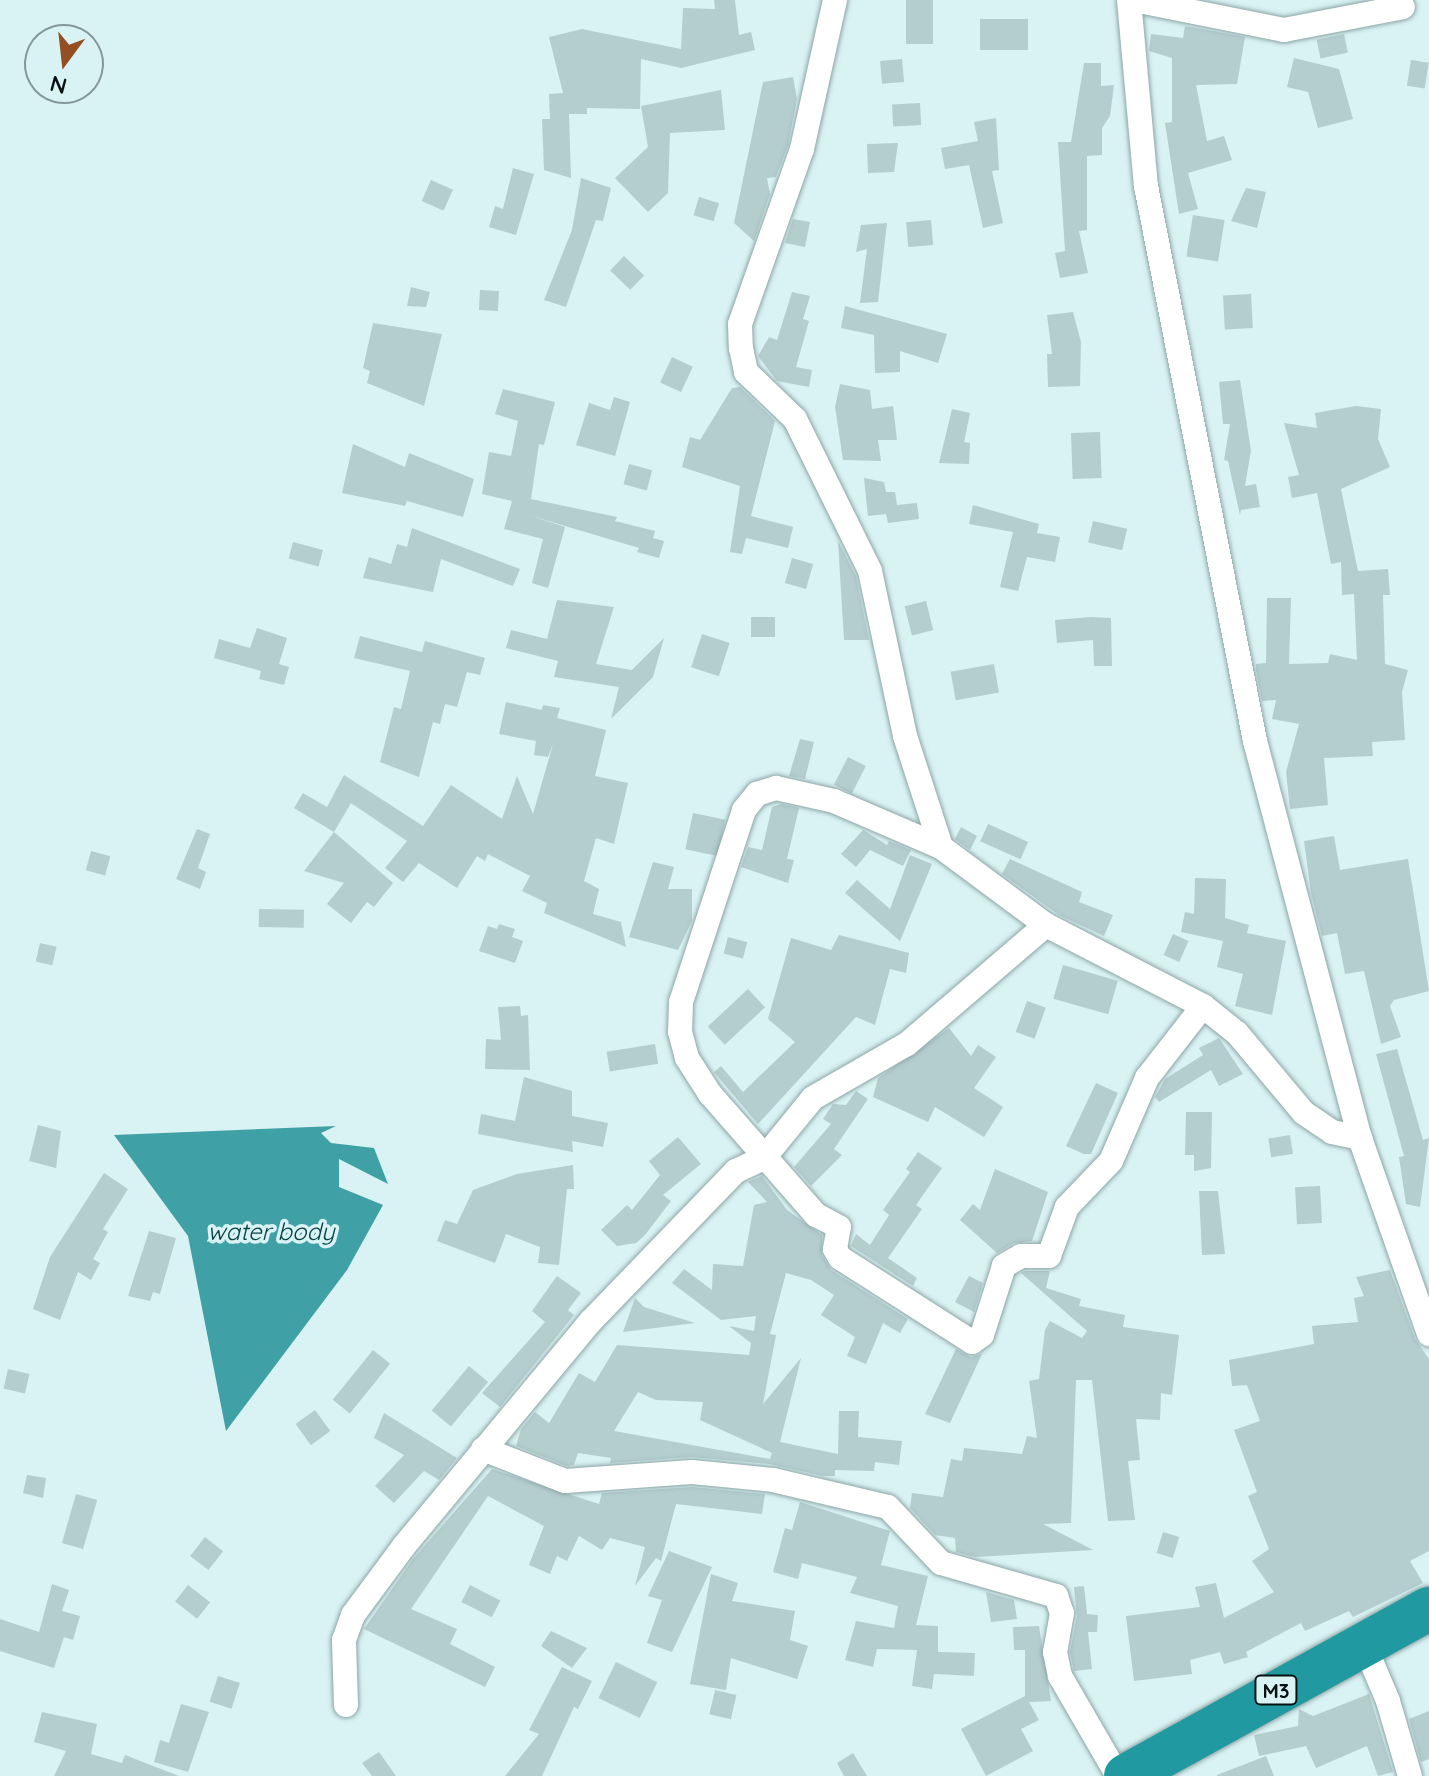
<!DOCTYPE html>
<html>
<head>
<meta charset="utf-8">
<style>
  body { margin:0 }
  #map { position:relative; width:1429px; height:1776px; overflow:hidden; background:#d9f2f3; font-family:Quicksand,sans-serif }
  div>[style] { position:absolute }
  .water>* { inset:0; background:#3fa0a5 }
  .building>* { inset:0; background:#b4cdce; transform-origin:0 0 }
  .roads { filter:drop-shadow(0 0 2px #8da5a6) drop-shadow(0 0 2px #8da5a6) }
  .street>* { height:24px; margin:-12px; padding:0 12px; transform-origin:12px; border-radius:12px; background:#fff }
  .highway>* { height:44px; margin:-22px; padding:0 22px; transform-origin:22px; border-radius:22px; background:#209aa0 }
  span { translate:-50% -50%; white-space:nowrap; text-align:center; line-height:1.15; -webkit-text-stroke:7px #d9f2f3; paint-order:stroke }
  .shield-label span { padding:2px 6px; background:#d9f2f3; border:2px solid; border-radius:6px; -webkit-text-stroke-width:0 }
  .shield-label { font-size:20px; color:#081111; font-weight:700 }
  .water-label { font-size:24px; color:#064346; font-style:italic }
  .north { position:absolute; left:24px; top:24px; width:80px; height:80px; box-sizing:border-box; background:#d9f2f3; border:2px solid #859899; border-radius:50%; rotate:195deg; font-size:22px; font-weight:700; line-height:32px; text-align:center; color:#081111 }
  .north::after { content:''; display:block; margin:auto; width:28px; height:36px; background:#934f23; clip-path:polygon(50% 0,100% 100%,50% 72%,0 100%) }
</style>
</head>
<body>
<div id="map">
  <div class="water">
    <div style="clip-path:polygon(336px 1126px,321px 1133px,331px 1143px,374px 1148px,388px 1184px,339px 1159px,339px 1187px,383px 1205px,347px 1270px,226px 1431px,188px 1236px,114px 1135px)"></div>
  </div>
  <div class="building">
    <div style="clip-path:polygon(714px 0,735px 0,739px 35px,751px 32px,755px 50px,681px 68px,641px 59px,640px 109px,587px 108px,587px 114px,569px 114px,571px 178px,544px 170px,542px 119px,550px 119px,549px 94px,563px 93px,549px 37px,582px 29px,681px 49px,683px 8px,715px 9px)"></div>
    <div style="left:906px;top:0;width:27px;height:44px"></div>
    <div style="left:980px;top:19px;width:48px;height:31px"></div>
    <div style="clip-path:polygon(1185px 26px,1245px 37px,1237px 84px,1196px 85px,1207px 141px,1224px 136px,1232px 160px,1188px 173px,1198px 209px,1179px 214px,1165px 123px,1172px 122px,1172px 58px,1149px 51px,1151px 34px,1183px 38px)"></div>
    <div style="left:1344px;top:34px;width:19px;height:28px;rotate:78deg"></div>
    <div style="clip-path:polygon(1294px 58px,1339px 69px,1353px 119px,1318px 128px,1308px 92px,1287px 87px)"></div>
    <div style="left:902px;top:59px;width:23px;height:22px;rotate:85deg"></div>
    <div style="left:1411px;top:60px;width:18px;height:26px;rotate:9deg"></div>
    <div style="clip-path:polygon(1084px 63px,1101px 63px,1101px 86px,1114px 85px,1110px 116px,1102px 128px,1102px 155px,1087px 156px,1087px 230px,1079px 231px,1088px 273px,1060px 278px,1055px 253px,1065px 251px,1058px 142px,1071px 142px)"></div>
    <div style="clip-path:polygon(793px 77px,797px 99px,788px 145px,776px 177px,767px 178px,770px 194px,754px 241px,734px 223px,763px 82px)"></div>
    <div style="clip-path:polygon(721px 90px,725px 130px,670px 133px,668px 193px,648px 212px,615px 178px,648px 147px,641px 106px)"></div>
    <div style="left:920px;top:103px;width:22px;height:28px;rotate:87deg"></div>
    <div style="clip-path:polygon(996px 118px,999px 170px,992px 171px,1003px 223px,983px 228px,969px 165px,945px 169px,941px 148px,978px 141px,974px 122px)"></div>
    <div style="clip-path:polygon(898px 143px,894px 172px,868px 173px,867px 144px)"></div>
    <div style="clip-path:polygon(513px 168px,534px 174px,516px 235px,489px 227px,495px 206px,503px 209px)"></div>
    <div style="clip-path:polygon(581px 178px,611px 188px,603px 221px,596px 220px,566px 307px,544px 300px,572px 230px)"></div>
    <div style="left:431px;top:180px;width:24px;height:23px;rotate:24deg"></div>
    <div style="clip-path:polygon(1246px 188px,1266px 192px,1257px 228px,1231px 221px)"></div>
    <div style="left:699px;top:197px;width:21px;height:19px;rotate:17deg"></div>
    <div style="left:1193px;top:215px;width:32px;height:42px;rotate:9deg"></div>
    <div style="clip-path:polygon(793px 219px,810px 222px,805px 247px,785px 243px)"></div>
    <div style="left:931px;top:220px;width:25px;height:25px;rotate:85deg"></div>
    <div style="clip-path:polygon(887px 223px,878px 302px,860px 303px,867px 249px,856px 252px,861px 225px)"></div>
    <div style="left:624px;top:256px;width:28px;height:20px;rotate:44deg"></div>
    <div style="clip-path:polygon(411px 287px,430px 292px,426px 307px,407px 306px)"></div>
    <div style="left:480px;top:290px;width:19px;height:20px;rotate:3deg"></div>
    <div style="clip-path:polygon(792px 292px,810px 296px,803px 319px,809px 321px,796px 367px,812px 370px,809px 387px,777px 381px,758px 356px,769px 337px,777px 340px)"></div>
    <div style="left:1251px;top:294px;width:34px;height:28px;rotate:87deg"></div>
    <div style="clip-path:polygon(845px 306px,947px 334px,938px 363px,900px 351px,900px 372px,875px 373px,874px 335px,841px 328px)"></div>
    <div style="clip-path:polygon(1073px 312px,1081px 342px,1080px 386px,1048px 387px,1047px 354px,1052px 354px,1047px 315px)"></div>
    <div style="clip-path:polygon(373px 323px,442px 334px,424px 406px,367px 383px,370px 371px,363px 368px)"></div>
    <div style="left:672px;top:357px;width:23px;height:28px;rotate:25deg"></div>
    <div style="clip-path:polygon(1240px 380px,1251px 451px,1245px 486px,1256px 484px,1260px 507px,1241px 510px,1240px 515px,1228px 461px,1224px 460px,1230px 424px,1223px 424px,1219px 382px)"></div>
    <div style="clip-path:polygon(840px 384px,870px 390px,872px 409px,893px 406px,897px 440px,878px 440px,881px 461px,843px 460px,835px 407px)"></div>
    <div style="clip-path:polygon(740px 387px,775px 421px,751px 516px,793px 527px,788px 548px,746px 538px,742px 554px,730px 552px,740px 486px,682px 467px,690px 437px,700px 440px,732px 388px)"></div>
    <div style="clip-path:polygon(503px 389px,555px 402px,544px 445px,539px 444px,531px 499px,617px 517px,615px 521px,655px 531px,653px 538px,664px 541px,659px 558px,637px 552px,639px 548px,528px 515px,565px 527px,548px 588px,532px 583px,543px 539px,504px 529px,512px 501px,482px 494px,489px 452px,511px 456px,518px 421px,495px 414px)"></div>
    <div style="clip-path:polygon(614px 397px,630px 402px,615px 456px,576px 445px,589px 403px,610px 410px)"></div>
    <div style="clip-path:polygon(1356px 406px,1381px 409px,1378px 439px,1390px 467px,1341px 489px,1358px 571px,1388px 569px,1390px 595px,1383px 595px,1385px 664px,1408px 670px,1402px 692px,1405px 740px,1372px 742px,1373px 756px,1324px 758px,1328px 805px,1290px 809px,1286px 772px,1299px 724px,1272px 719px,1276px 700px,1262px 701px,1256px 670px,1256px 664px,1266px 663px,1267px 598px,1291px 598px,1289px 664px,1328px 663px,1330px 654px,1357px 660px,1354px 594px,1342px 595px,1341px 562px,1331px 564px,1317px 493px,1292px 498px,1288px 477px,1299px 475px,1284px 423px,1317px 428px,1315px 413px)"></div>
    <div style="clip-path:polygon(952px 409px,970px 413px,964px 442px,970px 443px,969px 464px,939px 463px)"></div>
    <div style="left:1100px;top:432px;width:46px;height:29px;rotate:88deg"></div>
    <div style="clip-path:polygon(353px 444px,405px 467px,409px 453px,474px 479px,463px 517px,407px 501px,405px 506px,342px 493px)"></div>
    <div style="left:629px;top:464px;width:24px;height:21px;rotate:15deg"></div>
    <div style="clip-path:polygon(864px 478px,884px 482px,886px 492px,895px 492px,897px 505px,917px 503px,919px 519px,888px 523px,886px 514px,868px 516px)"></div>
    <div style="clip-path:polygon(973px 505px,1039px 524px,1037px 533px,1060px 537px,1055px 562px,1027px 557px,1018px 591px,1000px 587px,1013px 532px,969px 524px)"></div>
    <div style="left:1093px;top:521px;width:35px;height:22px;rotate:13deg"></div>
    <div style="clip-path:polygon(412px 528px,520px 569px,513px 586px,441px 559px,433px 592px,363px 578px,369px 557px,391px 564px,397px 544px,407px 547px)"></div>
    <div style="clip-path:polygon(838px 541px,856px 576px,869px 640px,844px 640px)"></div>
    <div style="left:293px;top:542px;width:31px;height:17px;rotate:15deg"></div>
    <div style="left:792px;top:558px;width:22px;height:26px;rotate:16deg"></div>
    <div style="clip-path:polygon(557px 600px,614px 607px,596px 664px,632px 670px,664px 638px,653px 677px,611px 719px,619px 687px,554px 677px,558px 661px,506px 648px,511px 630px,547px 639px)"></div>
    <div style="left:926px;top:601px;width:30px;height:22px;rotate:76deg"></div>
    <div style="left:751px;top:617px;width:24px;height:20px"></div>
    <div style="clip-path:polygon(1091px 617px,1111px 618px,1112px 666px,1094px 666px,1093px 640px,1057px 643px,1055px 620px)"></div>
    <div style="clip-path:polygon(257px 628px,287px 638px,279px 664px,289px 667px,284px 685px,259px 679px,261px 671px,214px 658px,219px 639px,250px 648px)"></div>
    <div style="left:702px;top:634px;width:29px;height:35px;rotate:18deg"></div>
    <div style="clip-path:polygon(360px 636px,422px 652px,425px 641px,485px 658px,480px 675px,467px 672px,457px 707px,445px 704px,440px 724px,433px 722px,419px 777px,380px 762px,394px 707px,401px 709px,410px 671px,354px 658px)"></div>
    <div style="left:994px;top:664px;width:29px;height:44px;rotate:80deg"></div>
    <div style="clip-path:polygon(506px 702px,542px 710px,543px 705px,560px 708px,557px 718px,606px 730px,595px 776px,628px 783px,614px 844px,596px 838px,584px 881px,599px 889px,593px 914px,621px 922px,626px 947px,544px 913px,547px 903px,522px 891px,530px 876px,488px 854px,485px 861px,477px 856px,457px 888px,419px 863px,403px 882px,385px 868px,407px 841px,351px 803px,334px 832px,393px 883px,374px 907px,367px 902px,351px 923px,327px 904px,344px 883px,304px 871px,334px 832px,294px 808px,303px 793px,327px 807px,344px 775px,423px 826px,451px 785px,502px 819px,517px 776px,533px 814px,553px 744px,548px 757px,534px 755px,536px 741px,499px 734px)"></div>
    <div style="clip-path:polygon(800px 739px,814px 742px,805px 779px,789px 776px)"></div>
    <div style="left:848px;top:757px;width:20px;height:31px;rotate:27deg"></div>
    <div style="clip-path:polygon(781px 804px,799px 808px,787px 859px,794px 860px,788px 883px,741px 867px,748px 847px,762px 850px,772px 807px)"></div>
    <div style="left:693px;top:813px;width:33px;height:37px;rotate:12deg"></div>
    <div style="left:988px;top:824px;width:44px;height:19px;rotate:24deg"></div>
    <div style="clip-path:polygon(961px 827px,977px 836px,970px 850px,955px 839px)"></div>
    <div style="clip-path:polygon(197px 829px,210px 834px,198px 868px,206px 872px,200px 889px,176px 879px)"></div>
    <div style="clip-path:polygon(863px 830px,887px 845px,889px 841px,911px 850px,903px 866px,870px 850px,856px 867px,841px 854px)"></div>
    <div style="clip-path:polygon(1334px 836px,1340px 870px,1408px 859px,1429px 991px,1394px 1000px,1390px 1006px,1401px 1037px,1381px 1044px,1364px 971px,1345px 974px,1337px 933px,1322px 936px,1311px 893px,1304px 841px)"></div>
    <div style="left:91px;top:851px;width:20px;height:20px;rotate:15deg"></div>
    <div style="clip-path:polygon(910px 855px,932px 864px,900px 941px,845px 893px,857px 880px,890px 909px)"></div>
    <div style="clip-path:polygon(1010px 859px,1082px 892px,1079px 902px,1113px 915px,1104px 936px,1059px 915px,1002px 874px)"></div>
    <div style="clip-path:polygon(653px 862px,674px 867px,668px 889px,692px 889px,692px 921px,678px 950px,629px 937px)"></div>
    <div style="clip-path:polygon(1195px 878px,1226px 879px,1225px 918px,1249px 925px,1247px 933px,1286px 941px,1272px 1015px,1235px 1006px,1243px 974px,1217px 967px,1223px 941px,1181px 932px,1185px 912px,1194px 914px)"></div>
    <div style="left:259px;top:909px;width:45px;height:18px;rotate:1deg"></div>
    <div style="clip-path:polygon(499px 924px,515px 929px,512px 937px,523px 941px,515px 963px,479px 951px,488px 926px,497px 929px)"></div>
    <div style="left:1173px;top:934px;width:17px;height:23px;rotate:24deg"></div>
    <div style="clip-path:polygon(839px 935px,909px 953px,906px 973px,890px 969px,875px 1025px,856px 1017px,758px 1124px,714px 1072px,721px 1066px,743px 1092px,795px 1042px,768px 1019px,791px 938px,831px 950px)"></div>
    <div style="left:728px;top:937px;width:20px;height:17px;rotate:15deg"></div>
    <div style="left:40px;top:943px;width:17px;height:19px;rotate:13deg"></div>
    <div style="left:1063px;top:965px;width:57px;height:35px;rotate:16deg"></div>
    <div style="left:748px;top:989px;width:25px;height:55px;rotate:47deg"></div>
    <div style="left:1027px;top:1001px;width:20px;height:33px;rotate:20deg"></div>
    <div style="clip-path:polygon(520px 1006px,521px 1016px,528px 1015px,530px 1070px,485px 1069px,486px 1039px,501px 1040px,498px 1007px)"></div>
    <div style="clip-path:polygon(949px 1028px,971px 1056px,978px 1045px,996px 1057px,974px 1088px,1003px 1107px,984px 1137px,935px 1107px,928px 1122px,873px 1097px,878px 1078px)"></div>
    <div style="clip-path:polygon(1219px 1038px,1243px 1074px,1219px 1086px,1211px 1070px,1159px 1102px,1155px 1097px,1165px 1079px,1203px 1055px,1199px 1048px)"></div>
    <div style="left:655px;top:1044px;width:20px;height:49px;rotate:81deg"></div>
    <div style="clip-path:polygon(1397px 1049px,1423px 1140px,1429px 1138px,1420px 1207px,1406px 1204px,1399px 1157px,1404px 1156px,1376px 1054px)"></div>
    <div style="clip-path:polygon(524px 1077px,572px 1091px,572px 1116px,608px 1123px,603px 1147px,572px 1141px,573px 1152px,478px 1134px,481px 1114px,515px 1121px)"></div>
    <div style="clip-path:polygon(1096px 1083px,1118px 1093px,1091px 1154px,1084px 1154px,1066px 1146px)"></div>
    <div style="clip-path:polygon(856px 1091px,868px 1099px,834px 1149px,842px 1155px,811px 1186px,794px 1167px,831px 1124px,823px 1119px,833px 1104px,846px 1105px)"></div>
    <div style="clip-path:polygon(1186px 1112px,1212px 1112px,1211px 1168px,1194px 1171px,1194px 1155px,1185px 1155px)"></div>
    <div style="clip-path:polygon(38px 1125px,61px 1131px,56px 1168px,29px 1161px)"></div>
    <div style="left:1290px;top:1135px;width:19px;height:22px;rotate:81deg"></div>
    <div style="clip-path:polygon(678px 1137px,701px 1164px,663px 1195px,671px 1201px,645px 1235px,636px 1243px,617px 1246px,601px 1230px,627px 1205px,632px 1210px,660px 1175px,649px 1161px)"></div>
    <div style="clip-path:polygon(918px 1152px,942px 1168px,916px 1205px,922px 1209px,888px 1258px,917px 1278px,913px 1286px,851px 1246px,856px 1234px,870px 1245px,889px 1215px,883px 1210px,910px 1172px,906px 1169px)"></div>
    <div style="clip-path:polygon(573px 1165px,574px 1189px,567px 1189px,559px 1265px,538px 1263px,540px 1247px,506px 1234px,495px 1263px,437px 1241px,445px 1220px,457px 1224px,473px 1190px,517px 1174px)"></div>
    <div style="clip-path:polygon(995px 1169px,1048px 1192px,1032px 1241px,1014px 1243px,997px 1253px,960px 1220px,973px 1204px,980px 1210px)"></div>
    <div style="clip-path:polygon(104px 1173px,128px 1189px,103px 1229px,108px 1232px,93px 1259px,100px 1263px,91px 1280px,78px 1272px,60px 1320px,33px 1309px,50px 1257px)"></div>
    <div style="clip-path:polygon(evenodd,762px 1176px,787px 1210px,822px 1235px,822px 1255px,831px 1270px,908px 1319px,900px 1333px,883px 1323px,866px 1364px,847px 1356px,855px 1337px,821px 1315px,834px 1295px,811px 1280px,786px 1273px,770px 1334px,776px 1335px,763px 1404px,801px 1358px,780px 1442px,838px 1454px,839px 1411px,859px 1411px,858px 1437px,902px 1441px,899px 1465px,875px 1462px,874px 1471px,835px 1470px,835px 1476px,823px 1476px,769px 1464px,691px 1457px,610px 1463px,611px 1458px,578px 1453px,574px 1465px,567px 1466px,516px 1446px,521px 1429px,535px 1412px,549px 1423px,579px 1373px,595px 1382px,617px 1345px,749px 1355px,751px 1343px,729px 1326px,754px 1331px,756px 1316px,721px 1320px,672px 1283px,684px 1269px,712px 1290px,713px 1264px,743px 1266px,754px 1205px,767px 1202px,748px 1182px,762px 1176px,638px 1392px,656px 1400px,703px 1402px,700px 1420px,772px 1453px,770px 1459px,614px 1431px,638px 1392px)"></div>
    <div style="left:1320px;top:1186px;width:37px;height:25px;rotate:87deg"></div>
    <div style="clip-path:polygon(1199px 1191px,1218px 1191px,1225px 1254px,1202px 1255px)"></div>
    <div style="clip-path:polygon(149px 1231px,176px 1238px,160px 1294px,153px 1292px,150px 1301px,128px 1296px)"></div>
    <div style="clip-path:polygon(1390px 1270px,1415px 1339px,1429px 1359px,1429px 1551px,1410px 1561px,1423px 1583px,1353px 1617px,1349px 1611px,1305px 1631px,1301px 1623px,1246px 1652px,1248px 1657px,1224px 1664px,1220px 1652px,1190px 1660px,1192px 1674px,1134px 1681px,1126px 1616px,1200px 1607px,1195px 1587px,1216px 1583px,1224px 1618px,1274px 1592px,1252px 1561px,1269px 1549px,1248px 1496px,1257px 1492px,1234px 1430px,1260px 1421px,1247px 1385px,1232px 1386px,1229px 1360px,1314px 1344px,1312px 1326px,1358px 1322px,1354px 1298px,1364px 1296px,1356px 1277px)"></div>
    <div style="clip-path:polygon(1025px 1271px,1050px 1271px,1046px 1288px,1081px 1299px,1079px 1306px,1125px 1315px,1123px 1327px,1179px 1335px,1172px 1395px,1161px 1393px,1160px 1420px,1136px 1419px,1140px 1460px,1128px 1461px,1135px 1520px,1108px 1521px,1092px 1380px,1076px 1380px,1071px 1523px,1043px 1524px,1093px 1550px,975px 1557px,956px 1552px,955px 1538px,935px 1535px,910px 1508px,912px 1493px,943px 1497px,951px 1459px,962px 1461px,964px 1448px,1022px 1454px,1027px 1436px,1037px 1438px,1029px 1381px,1039px 1379px,1045px 1330px,1050px 1321px,1082px 1338px,1087px 1331px,1021px 1273px)"></div>
    <div style="clip-path:polygon(557px 1276px,581px 1293px,568px 1310px,574px 1315px,500px 1407px,482px 1393px,545px 1322px,532px 1311px)"></div>
    <div style="clip-path:polygon(969px 1276px,983px 1283px,974px 1312px,955px 1302px)"></div>
    <div style="clip-path:polygon(635px 1298px,644px 1307px,695px 1323px,623px 1332px)"></div>
    <div style="clip-path:polygon(956px 1349px,971px 1357px,982px 1354px,950px 1423px,925px 1414px)"></div>
    <div style="left:373px;top:1350px;width:22px;height:64px;rotate:39deg"></div>
    <div style="left:469px;top:1366px;width:25px;height:58px;rotate:40deg"></div>
    <div style="left:8px;top:1369px;width:22px;height:20px;rotate:13deg"></div>
    <div style="left:315px;top:1410px;width:26px;height:24px;rotate:54deg"></div>
    <div style="clip-path:polygon(384px 1413px,457px 1458px,439px 1480px,424px 1471px,394px 1503px,375px 1486px,404px 1455px,374px 1438px)"></div>
    <div style="clip-path:polygon(492px 1469px,599px 1504px,602px 1493px,692px 1487px,765px 1494px,762px 1514px,676px 1504px,661px 1561px,656px 1558px,635px 1586px,645px 1547px,610px 1538px,602px 1550px,579px 1536px,567px 1561px,557px 1556px,550px 1574px,529px 1565px,544px 1526px,488px 1496px,411px 1609px,457px 1629px,450px 1644px,495px 1667px,485px 1687px,364px 1629px,413px 1559px)"></div>
    <div style="clip-path:polygon(27px 1475px,46px 1478px,43px 1498px,23px 1493px)"></div>
    <div style="left:76px;top:1494px;width:22px;height:51px;rotate:16deg"></div>
    <div style="clip-path:polygon(800px 1502px,890px 1531px,881px 1565px,928px 1576px,916px 1625px,938px 1626px,938px 1652px,975px 1653px,974px 1676px,934px 1674px,932px 1689px,912px 1686px,917px 1650px,877px 1649px,873px 1667px,845px 1660px,856px 1621px,894px 1628px,898px 1606px,850px 1593px,857px 1577px,802px 1563px,798px 1579px,773px 1572px,785px 1528px,792px 1530px)"></div>
    <div style="left:1163px;top:1532px;width:17px;height:22px;rotate:17deg"></div>
    <div style="left:205px;top:1537px;width:23px;height:24px;rotate:38deg"></div>
    <div style="clip-path:polygon(669px 1551px,712px 1567px,672px 1652px,647px 1643px,662px 1600px,648px 1596px)"></div>
    <div style="clip-path:polygon(711px 1574px,738px 1583px,732px 1601px,795px 1611px,790px 1640px,808px 1646px,797px 1679px,731px 1658px,726px 1690px,690px 1684px)"></div>
    <div style="clip-path:polygon(52px 1584px,69px 1590px,62px 1611px,80px 1616px,73px 1640px,64px 1637px,54px 1668px,0 1651px,0 1619px,39px 1632px)"></div>
    <div style="left:188px;top:1585px;width:28px;height:21px;rotate:38deg"></div>
    <div style="left:470px;top:1585px;width:34px;height:19px;rotate:27deg"></div>
    <div style="clip-path:polygon(1084px 1586px,1087px 1614px,1098px 1615px,1097px 1632px,1088px 1632px,1092px 1669px,1074px 1671px,1070px 1652px,1077px 1616px,1074px 1587px)"></div>
    <div style="clip-path:polygon(986px 1592px,1014px 1600px,1017px 1619px,991px 1622px)"></div>
    <div style="clip-path:polygon(1039px 1626px,1051px 1701px,1029px 1702px,1039px 1720px,1021px 1729px,1033px 1751px,986px 1776px,961px 1729px,1025px 1696px,1025px 1650px,1014px 1650px,1013px 1627px)"></div>
    <div style="clip-path:polygon(551px 1631px,587px 1648px,572px 1668px,541px 1646px)"></div>
    <div style="left:616px;top:1662px;width:46px;height:40px;rotate:26deg"></div>
    <div style="clip-path:polygon(562px 1667px,592px 1681px,578px 1709px,574px 1707px,542px 1776px,505px 1776px,539px 1734px,529px 1730px)"></div>
    <div style="left:218px;top:1676px;width:23px;height:27px;rotate:18deg"></div>
    <div style="left:715px;top:1690px;width:22px;height:25px;rotate:13deg"></div>
    <div style="clip-path:polygon(1369px 1694px,1393px 1772px,1378px 1776px,1367px 1746px,1316px 1768px,1306px 1746px,1259px 1756px,1254px 1735px,1298px 1726px,1299px 1709px,1313px 1716px)"></div>
    <div style="clip-path:polygon(181px 1704px,209px 1712px,188px 1772px,154px 1762px,160px 1740px,169px 1743px)"></div>
    <div style="clip-path:polygon(1429px 1711px,1429px 1759px,1421px 1762px,1409px 1719px)"></div>
    <div style="clip-path:polygon(42px 1712px,97px 1724px,91px 1754px,122px 1763px,125px 1755px,179px 1776px,54px 1776px,66px 1751px,34px 1742px)"></div>
    <div style="clip-path:polygon(379px 1752px,396px 1776px,372px 1776px,362px 1763px)"></div>
    <div style="clip-path:polygon(853px 1753px,867px 1776px,844px 1776px,837px 1763px)"></div>
    <div style="clip-path:polygon(1266px 1756px,1274px 1776px,1217px 1776px,1217px 1775px)"></div>
  </div>
  <div class="roads">
    <div class="street">
      <div style="left:835px;top:0;width:153px;rotate:102.5deg"></div>
      <div style="left:802px;top:149px;width:186px;rotate:109.5deg"></div>
      <div style="left:740px;top:324px;width:24px;rotate:88deg"></div>
      <div style="left:741px;top:348px;width:25px;rotate:78deg"></div>
      <div style="left:746px;top:372px;width:68px;rotate:43.8deg"></div>
      <div style="left:795px;top:419px;width:169px;rotate:63.7deg"></div>
      <div style="left:870px;top:571px;width:169px;rotate:78deg"></div>
      <div style="left:905px;top:736px;width:117px;rotate:72deg"></div>
      <div style="left:1129px;top:0;width:187px;rotate:84.8deg"></div>
      <div style="left:1146px;top:186px;width:566px;rotate:78.89deg"></div>
      <div style="left:1255px;top:741px;width:411px;rotate:75.2deg"></div>
      <div style="left:1360px;top:1138px;width:208px;rotate:70.6deg"></div>
      <div style="left:1134px;top:0;width:153px;rotate:11.3deg"></div>
      <div style="left:1284px;top:30px;width:121px;rotate:-10.9deg"></div>
      <div style="left:1203px;top:1006px;width:91px;rotate:127.9deg"></div>
      <div style="left:1147px;top:1078px;width:90px;rotate:113.4deg"></div>
      <div style="left:1111px;top:1161px;width:64px;rotate:133.7deg"></div>
      <div style="left:1067px;top:1207px;width:52px;rotate:110.2deg"></div>
      <div style="left:1049px;top:1256px;width:28px;rotate:180deg"></div>
      <div style="left:1021px;top:1256px;width:20px;rotate:150deg"></div>
      <div style="left:1004px;top:1266px;width:72px;rotate:107.7deg"></div>
      <div style="left:982px;top:1335px;width:12px;rotate:145deg"></div>
      <div style="left:972px;top:1342px;width:156px;rotate:-147.5deg"></div>
      <div style="left:840px;top:1258px;width:10px;rotate:-119deg"></div>
      <div style="left:835px;top:1249px;width:22px;rotate:-80deg"></div>
      <div style="left:839px;top:1227px;width:26px;rotate:-152deg"></div>
      <div style="left:816px;top:1215px;width:161px;rotate:-131.2deg"></div>
      <div style="left:710px;top:1094px;width:43px;rotate:-122.6deg"></div>
      <div style="left:687px;top:1058px;width:27px;rotate:-105deg"></div>
      <div style="left:680px;top:1032px;width:30px;rotate:-88deg"></div>
      <div style="left:681px;top:1002px;width:202px;rotate:-71.8deg"></div>
      <div style="left:744px;top:810px;width:21px;rotate:-51deg"></div>
      <div style="left:757px;top:794px;width:20px;rotate:-18deg"></div>
      <div style="left:776px;top:788px;width:59px;rotate:12.6deg"></div>
      <div style="left:834px;top:801px;width:116px;rotate:23.3deg"></div>
      <div style="left:941px;top:847px;width:131px;rotate:36.6deg"></div>
      <div style="left:1046px;top:925px;width:177px;rotate:27.3deg"></div>
      <div style="left:1203px;top:1006px;width:43px;rotate:38.5deg"></div>
      <div style="left:1237px;top:1033px;width:104px;rotate:50.1deg"></div>
      <div style="left:1304px;top:1113px;width:34px;rotate:34deg"></div>
      <div style="left:1332px;top:1132px;width:29px;rotate:12deg"></div>
      <div style="left:483px;top:1449px;width:88px;rotate:21.3deg"></div>
      <div style="left:565px;top:1481px;width:127px;rotate:-4.1deg"></div>
      <div style="left:692px;top:1472px;width:81px;rotate:5.6deg"></div>
      <div style="left:773px;top:1480px;width:118px;rotate:13.2deg"></div>
      <div style="left:888px;top:1507px;width:77px;rotate:46.6deg"></div>
      <div style="left:941px;top:1563px;width:120px;rotate:16deg"></div>
      <div style="left:1056px;top:1596px;width:18px;rotate:71deg"></div>
      <div style="left:1062px;top:1613px;width:40px;rotate:100deg"></div>
      <div style="left:1055px;top:1652px;width:25px;rotate:78deg"></div>
      <div style="left:1060px;top:1676px;width:116px;rotate:59.9deg"></div>
      <div style="left:1363px;top:1642px;width:64px;rotate:67deg"></div>
      <div style="left:1388px;top:1701px;width:78px;rotate:73.7deg"></div>
      <div style="left:346px;top:1705px;width:65px;rotate:-91.8deg"></div>
      <div style="left:344px;top:1640px;width:27px;rotate:-70deg"></div>
      <div style="left:353px;top:1615px;width:86px;rotate:-53.5deg"></div>
      <div style="left:404px;top:1546px;width:293px;rotate:-50.3deg"></div>
      <div style="left:591px;top:1321px;width:209px;rotate:-46deg"></div>
      <div style="left:736px;top:1171px;width:31px;rotate:-25deg"></div>
      <div style="left:764px;top:1158px;width:77px;rotate:-50.8deg"></div>
      <div style="left:813px;top:1098px;width:108px;rotate:-29.9deg"></div>
      <div style="left:907px;top:1044px;width:183px;rotate:-40.6deg"></div>
    </div>
    <div class="highway">
      <div style="left:1126px;top:1776px;width:346px;rotate:-28.9deg"></div>
    </div>
  </div>
  <div class="shield-label">
    <span style="left:1276px;top:1690px">M3</span>
  </div>
  <div class="water-label">
    <span style="left:271px;top:1232px">water body</span>
  </div>
  <div class="north">N</div>
</div>
</body>
</html>
